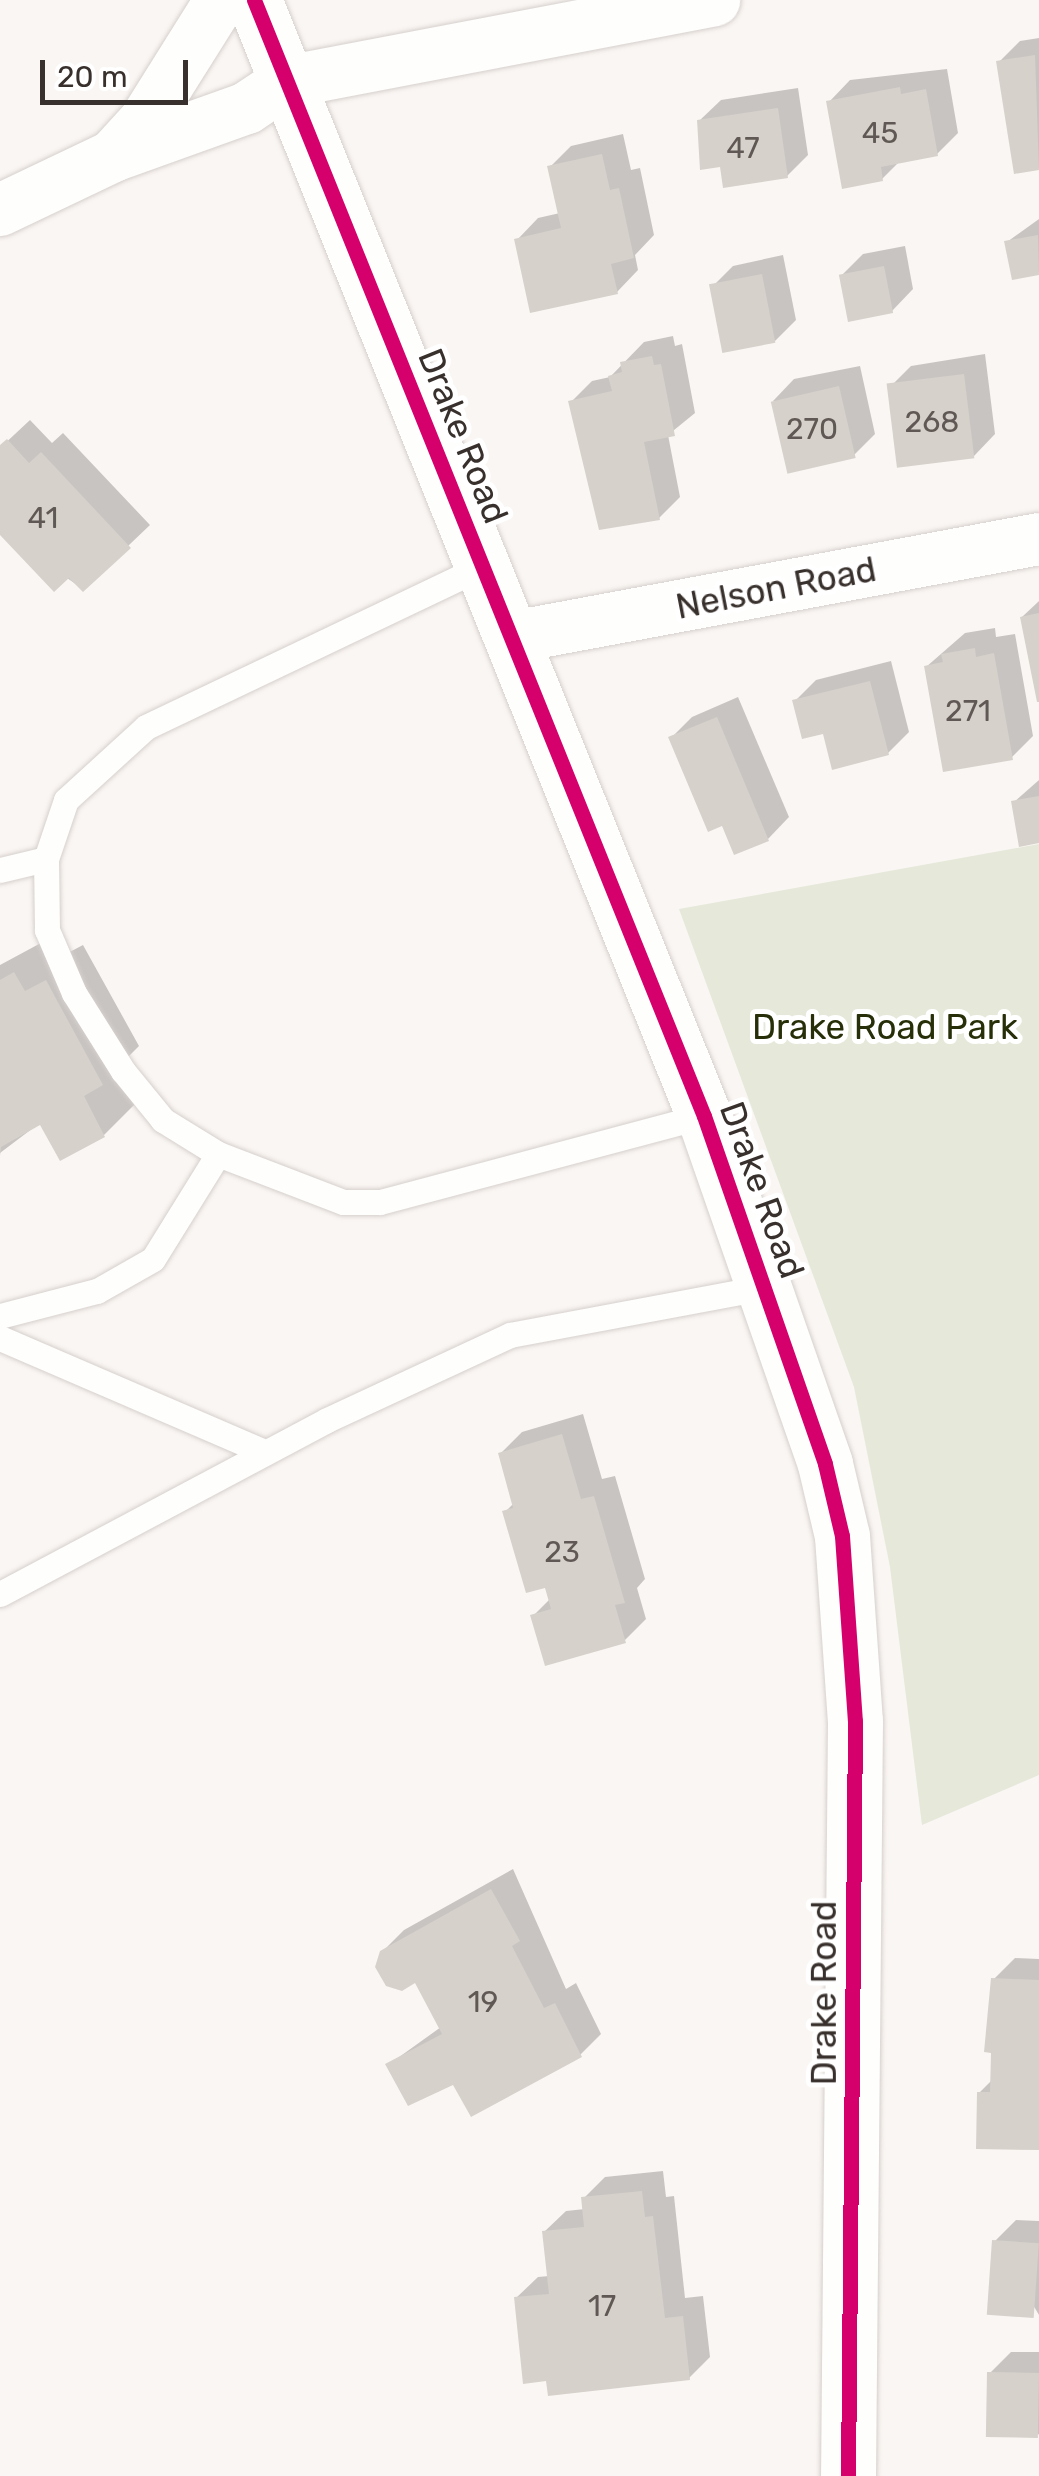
<!DOCTYPE html>
<html>
<head>
<meta charset="utf-8">
<style>
  body { margin:0 }
  #map { position:relative; width:1039px; height:2476px; overflow:hidden; background:#faf6f3; font-family:Rubik,sans-serif }
  div>[style] { position:absolute }
  .green>* { inset:0; background:#e6e8da }
  .shadow>* { inset:0; background:#0003 }
  .building>* { inset:0; background:#d6d1ca; transform-origin:0 0 }
  .roads { filter:drop-shadow(0 0 2px #d6d0cd) drop-shadow(0 0 2px #d6d0cd) }
  .service>* { height:25px; margin:-12.5px; padding:0 12.5px; transform-origin:12.5px; border-radius:12.5px; background:#fefefd }
  .minor>* { height:52px; margin:-26px; padding:0 26px; transform-origin:26px; border-radius:26px; background:#fefefd }
  .tertiary>* { height:55px; margin:-27.5px; padding:0 27.5px; transform-origin:27.5px; border-radius:27.5px; background:#fefefd }
  .cycleway>* { height:15px; margin:-7.5px; padding:0 7.5px; transform-origin:7.5px; border-radius:7.5px; background:#d6006c }
  span { translate:-50% -50%; white-space:nowrap; text-align:center; line-height:1.15; -webkit-text-stroke:10px #fff; paint-order:stroke }
  .number-label { font-size:30px; color:#605854 }
  .number-label span { -webkit-text-stroke-width:0 }
  .street-label { font-size:35px; color:#38302c }
  .park-label { font-size:35px; color:#272f09 }
  .scale { position:absolute; left:40px; top:60px; width:148px; height:45px; box-sizing:border-box; border:5px solid #38302c; border-top:0; padding-left:12px; font-size:30px; line-height:35px; white-space:nowrap; color:#38302c; -webkit-text-stroke:8px #fff; paint-order:stroke }
</style>
</head>
<body>
<div id="map">
  <div class="green">
    <div style="clip-path:polygon(1039px 844px,1039px 1775px,922px 1825px,890px 1567px,854px 1387px,679px 909px)"></div>
  </div>
  <div class="shadow">
    <div style="clip-path:polygon(1039px 38px,1039px 168px,1017px 171px,999px 62px,1020px 41px)"></div>
    <div style="clip-path:polygon(947px 69px,958px 133px,937px 154px,900px 161px,882px 179px,829px 102px,850px 80px)"></div>
    <div style="clip-path:polygon(798px 88px,808px 155px,787px 176px,722px 165px,699px 121px,721px 100px)"></div>
    <div style="clip-path:polygon(623px 134px,631px 170px,640px 168px,654px 235px,635px 255px,638px 270px,617px 292px,517px 240px,538px 218px,560px 213px,550px 167px,571px 146px)"></div>
    <div style="clip-path:polygon(1039px 219px,1039px 272px,1014px 277px,1007px 242px)"></div>
    <div style="clip-path:polygon(905px 246px,913px 289px,892px 311px,842px 275px,863px 254px)"></div>
    <div style="clip-path:polygon(783px 255px,796px 320px,775px 341px,712px 287px,733px 266px)"></div>
    <div style="clip-path:polygon(673px 336px,675px 346px,682px 344px,695px 413px,668px 435px,680px 497px,659px 518px,571px 402px,592px 381px,610px 377px,644px 342px)"></div>
    <div style="clip-path:polygon(985px 354px,995px 434px,974px 456px,890px 387px,911px 366px)"></div>
    <div style="clip-path:polygon(860px 366px,875px 434px,853px 456px,773px 401px,794px 379px)"></div>
    <div style="clip-path:polygon(30px 420px,52px 443px,63px 433px,150px 525px,83px 589px,0 532px,0 448px)"></div>
    <div style="clip-path:polygon(1039px 601px,1039px 698px,1022px 617px)"></div>
    <div style="clip-path:polygon(995px 628px,996px 637px,1015px 634px,1033px 736px,1012px 757px,926px 667px,965px 633px)"></div>
    <div style="clip-path:polygon(891px 661px,909px 732px,888px 753px,825px 731px,795px 701px,816px 680px)"></div>
    <div style="clip-path:polygon(738px 697px,789px 817px,768px 839px,723px 823px,671px 738px,692px 717px)"></div>
    <div style="clip-path:polygon(1039px 780px,1039px 841px,1014px 802px)"></div>
    <div style="clip-path:polygon(52px 937px,62px 956px,83px 945px,139px 1046px,122px 1063px,141px 1098px,104px 1135px,41px 1122px,0 1153px,0 965px)"></div>
    <div style="clip-path:polygon(583px 1414px,602px 1479px,615px 1476px,645px 1579px,637px 1588px,646px 1619px,624px 1641px,533px 1616px,551px 1598px,505px 1512px,514px 1503px,501px 1453px,522px 1432px)"></div>
    <div style="clip-path:polygon(513px 1869px,566px 1989px,576px 1983px,601px 2034px,580px 2055px,454px 2081px,388px 2065px,441px 2027px,416px 1980px,382px 1952px,404px 1930px)"></div>
    <div style="clip-path:polygon(1015px 1958px,1039px 1959px,1039px 2147px,979px 2093px,993px 2079px,994px 1979px)"></div>
    <div style="clip-path:polygon(663px 2171px,666px 2197px,674px 2196px,685px 2298px,703px 2296px,710px 2357px,689px 2378px,548px 2378px,516px 2298px,538px 2277px,549px 2276px,544px 2232px,566px 2211px,585px 2209px,584px 2198px,605px 2177px)"></div>
    <div style="clip-path:polygon(1016px 2220px,1039px 2221px,1039px 2315px,995px 2241px)"></div>
    <div style="clip-path:polygon(1011px 2352px,1039px 2352px,1039px 2435px,990px 2373px)"></div>
  </div>
  <div class="building">
    <div style="clip-path:polygon(1035px 55px,1039px 170px,1014px 174px,996px 61px)"></div>
    <div style="clip-path:polygon(900px 87px,901px 94px,926px 89px,938px 156px,881px 167px,883px 181px,842px 189px,826px 101px)"></div>
    <div style="clip-path:polygon(778px 108px,788px 178px,723px 188px,720px 167px,700px 170px,697px 120px)"></div>
    <div style="clip-path:polygon(602px 154px,610px 190px,619px 188px,634px 258px,611px 264px,618px 294px,530px 313px,514px 239px,561px 228px,547px 166px)"></div>
    <div style="clip-path:polygon(1038px 235px,1039px 275px,1012px 280px,1004px 241px)"></div>
    <div style="left:884px;top:266px;width:48px;height:46px;rotate:79deg"></div>
    <div style="left:762px;top:274px;width:70px;height:54px;rotate:79deg"></div>
    <div style="clip-path:polygon(652px 356px,654px 365px,661px 364px,675px 436px,644px 442px,660px 520px,599px 530px,568px 401px,612px 391px,608px 376px,622px 372px,620px 362px)"></div>
    <div style="left:964px;top:374px;width:85px;height:78px;rotate:83deg"></div>
    <div style="left:839px;top:386px;width:74px;height:70px;rotate:77deg"></div>
    <div style="clip-path:polygon(7px 439px,29px 463px,41px 452px,131px 548px,83px 592px,69px 578px,54px 592px,0 535px,0 445px)"></div>
    <div style="clip-path:polygon(1039px 613px,1039px 702px,1037px 702px,1020px 617px)"></div>
    <div style="clip-path:polygon(975px 648px,976px 657px,994px 653px,1013px 760px,943px 772px,924px 666px,943px 662px,941px 654px)"></div>
    <div style="clip-path:polygon(870px 681px,889px 755px,832px 770px,823px 734px,802px 739px,792px 700px)"></div>
    <div style="clip-path:polygon(717px 717px,769px 841px,734px 855px,722px 826px,708px 832px,668px 737px)"></div>
    <div style="clip-path:polygon(1039px 796px,1039px 843px,1019px 847px,1011px 801px)"></div>
    <div style="clip-path:polygon(14px 972px,25px 991px,46px 980px,103px 1085px,84px 1096px,105px 1137px,60px 1161px,40px 1125px,1px 1147px,0 1156px,0 980px)"></div>
    <div style="clip-path:polygon(562px 1434px,581px 1499px,594px 1496px,625px 1603px,615px 1605px,626px 1643px,545px 1666px,530px 1615px,551px 1609px,545px 1588px,526px 1593px,502px 1511px,513px 1508px,498px 1453px)"></div>
    <div style="clip-path:polygon(491px 1889px,520px 1941px,512px 1946px,544px 2008px,555px 2003px,582px 2057px,471px 2117px,453px 2085px,408px 2106px,385px 2064px,442px 2034px,415px 1983px,402px 1991px,386px 1986px,375px 1967px,380px 1951px)"></div>
    <div style="clip-path:polygon(991px 1978px,1039px 1980px,1039px 2150px,976px 2149px,977px 2092px,990px 2092px,991px 2053px,984px 2052px)"></div>
    <div style="clip-path:polygon(642px 2191px,645px 2217px,653px 2216px,665px 2318px,683px 2316px,690px 2380px,548px 2396px,546px 2381px,523px 2384px,514px 2297px,549px 2294px,542px 2231px,584px 2227px,581px 2197px)"></div>
    <div style="left:992px;top:2240px;width:47px;height:75px;rotate:4deg"></div>
    <div style="left:987px;top:2372px;width:52px;height:65px;rotate:1deg"></div>
  </div>
  <div class="roads">
    <div class="service">
      <div style="left:0;top:870px;width:47px;rotate:-13.4deg"></div>
      <div style="left:218px;top:1154px;width:65px;rotate:-148.3deg"></div>
      <div style="left:163px;top:1120px;width:63px;rotate:-129.2deg"></div>
      <div style="left:123px;top:1071px;width:92px;rotate:-122.1deg"></div>
      <div style="left:74px;top:993px;width:69px;rotate:-113.2deg"></div>
      <div style="left:47px;top:930px;width:71px;rotate:-90.8deg"></div>
      <div style="left:46px;top:859px;width:62px;rotate:-71.3deg"></div>
      <div style="left:66px;top:800px;width:108px;rotate:-42.4deg"></div>
      <div style="left:146px;top:727px;width:374px;rotate:-25.5deg"></div>
      <div style="left:0;top:1316px;width:100px;rotate:-14.5deg"></div>
      <div style="left:97px;top:1291px;width:64px;rotate:-29.7deg"></div>
      <div style="left:153px;top:1259px;width:123px;rotate:-58.2deg"></div>
      <div style="left:218px;top:1154px;width:134px;rotate:21deg"></div>
      <div style="left:343px;top:1202px;width:37px"></div>
      <div style="left:380px;top:1202px;width:335px;rotate:-14.9deg"></div>
      <div style="left:0;top:1338px;width:288px;rotate:23.3deg"></div>
      <div style="left:0;top:1594px;width:370px;rotate:-28deg"></div>
      <div style="left:327px;top:1420px;width:202px;rotate:-24.9deg"></div>
      <div style="left:510px;top:1335px;width:260px;rotate:-10.6deg"></div>
    </div>
    <div class="minor">
      <div style="left:113px;top:156px;width:47px;rotate:-47.6deg"></div>
      <div style="left:145px;top:121px;width:143px;rotate:-57.9deg"></div>
      <div style="left:0;top:210px;width:125px;rotate:-25.5deg"></div>
      <div style="left:113px;top:156px;width:142px;rotate:-19.7deg"></div>
      <div style="left:247px;top:108px;width:47px;rotate:-33.7deg"></div>
      <div style="left:286px;top:82px;width:436px;rotate:-10.8deg"></div>
      <div style="left:513px;top:637px;width:535px;rotate:-10.55deg"></div>
    </div>
    <div class="tertiary">
      <div style="left:254px;top:0;width:1203px;rotate:68.04deg"></div>
      <div style="left:704px;top:1116px;width:368px;rotate:70.8deg"></div>
      <div style="left:825px;top:1464px;width:74px;rotate:76.7deg"></div>
      <div style="left:842px;top:1536px;width:185px;rotate:86deg"></div>
      <div style="left:855px;top:1721px;width:755px;rotate:90.53deg"></div>
    </div>
  </div>
  <div class="cycleway">
    <div style="left:254px;top:0;width:1203px;rotate:68.04deg"></div>
    <div style="left:704px;top:1116px;width:368px;rotate:70.8deg"></div>
    <div style="left:825px;top:1464px;width:74px;rotate:76.7deg"></div>
    <div style="left:842px;top:1536px;width:185px;rotate:86deg"></div>
    <div style="left:855px;top:1721px;width:755px;rotate:90.53deg"></div>
  </div>
  <div class="number-label">
    <span style="left:880px;top:133px">45</span>
    <span style="left:743px;top:148px">47</span>
    <span style="left:932px;top:422px">268</span>
    <span style="left:812px;top:429px">270</span>
    <span style="left:43px;top:518px">41</span>
    <span style="left:968px;top:711px">271</span>
    <span style="left:562px;top:1552px">23</span>
    <span style="left:483px;top:2002px">19</span>
    <span style="left:602px;top:2306px">17</span>
  </div>
  <div class="street-label">
    <span style="left:463px;top:436px;rotate:68deg">Drake Road</span>
    <span style="left:776px;top:588px;rotate:-11deg">Nelson Road</span>
    <span style="left:762px;top:1190px;rotate:70deg">Drake Road</span>
    <span style="left:824px;top:1993px;rotate:-90deg">Drake Road</span>
  </div>
  <div class="park-label">
    <span style="left:885px;top:1027px">Drake Road Park</span>
  </div>
  <div class="scale">20 m</div>
</div>
</body>
</html>
